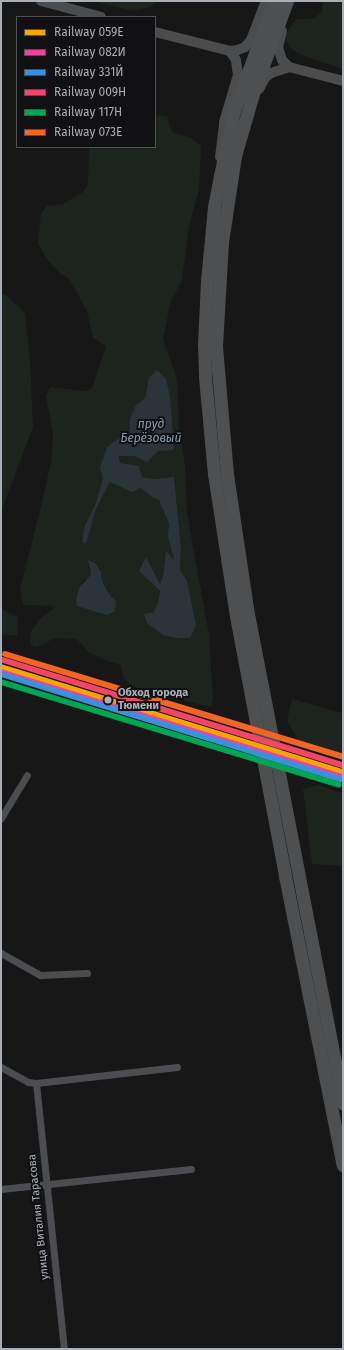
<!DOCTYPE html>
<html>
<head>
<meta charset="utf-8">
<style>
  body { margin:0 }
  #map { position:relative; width:344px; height:1350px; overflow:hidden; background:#171717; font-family:"Fira Sans",sans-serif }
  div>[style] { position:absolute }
  .green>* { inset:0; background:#1d241e }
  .water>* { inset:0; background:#2b3438 }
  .street>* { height:7px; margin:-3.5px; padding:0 3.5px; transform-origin:3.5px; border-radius:3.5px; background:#4b4d50 }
  .secondary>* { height:10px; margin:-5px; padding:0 5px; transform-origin:5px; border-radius:5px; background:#4a4c4e }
  .highway>* { height:13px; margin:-6.5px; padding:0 6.5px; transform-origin:6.5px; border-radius:6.5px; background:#4d4f51 }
  .rail-1>* { height:6px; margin:-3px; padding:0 3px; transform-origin:3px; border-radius:3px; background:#f7a600 }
  .rail-2>* { height:6px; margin:-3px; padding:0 3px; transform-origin:3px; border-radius:3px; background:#f240a1 }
  .rail-3>* { height:6px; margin:-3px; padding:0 3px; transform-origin:3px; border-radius:3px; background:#3a90db }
  .rail-4>* { height:6px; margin:-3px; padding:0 3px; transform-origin:3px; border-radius:3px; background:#f34667 }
  .rail-5>* { height:6px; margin:-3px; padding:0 3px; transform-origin:3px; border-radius:3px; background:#00a651 }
  .rail-6>* { height:6px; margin:-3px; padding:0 3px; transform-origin:3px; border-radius:3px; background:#f26522 }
  .dots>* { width:11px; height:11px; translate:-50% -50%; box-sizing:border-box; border:2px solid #111113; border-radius:50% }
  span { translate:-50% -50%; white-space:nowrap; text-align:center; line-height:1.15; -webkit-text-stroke:4px #111113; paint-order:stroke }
  .stop-label { font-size:11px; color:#a9afb7; font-weight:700 }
  .left { translate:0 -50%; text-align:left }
  .street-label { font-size:11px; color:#a9afb7 }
  .water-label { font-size:12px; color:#82a0b0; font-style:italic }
  .frame { position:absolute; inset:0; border:2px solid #a9afb7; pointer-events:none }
  .legend { position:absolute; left:16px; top:16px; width:140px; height:132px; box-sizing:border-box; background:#111113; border:1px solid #4e5055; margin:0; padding:5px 7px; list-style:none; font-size:12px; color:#a9afb7 }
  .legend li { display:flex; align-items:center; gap:8px; height:20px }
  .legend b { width:20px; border:1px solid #4e5055 }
</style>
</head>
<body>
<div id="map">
  <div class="green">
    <div style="clip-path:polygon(92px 1px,156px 1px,150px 7px,134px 11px)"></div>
    <div style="clip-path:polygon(323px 1px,343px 1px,343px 69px,299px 54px,291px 48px,287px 42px,286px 35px,292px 24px,297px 19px,313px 19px,322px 12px)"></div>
    <div style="clip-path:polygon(evenodd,155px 115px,167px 116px,172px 132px,191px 138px,201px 146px,199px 189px,189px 227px,182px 280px,171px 301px,163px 339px,177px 379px,179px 427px,185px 467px,187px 513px,209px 635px,213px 698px,211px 707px,150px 693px,130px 685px,123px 676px,121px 665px,102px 659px,88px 652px,77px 639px,55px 638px,37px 647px,30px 644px,31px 631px,40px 619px,56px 606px,23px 605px,20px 588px,39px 515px,51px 462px,53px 435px,46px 396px,50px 387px,85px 391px,92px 388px,106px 346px,93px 338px,87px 311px,70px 280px,60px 273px,48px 260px,38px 244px,41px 213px,47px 206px,63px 204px,83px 192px,88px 184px,89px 147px,155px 147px,155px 115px,149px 378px,166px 379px,170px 396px,171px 417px,147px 462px,134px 456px,119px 456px,120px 464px,139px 466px,142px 477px,153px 479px,174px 477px,181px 547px,180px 570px,187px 581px,190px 599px,147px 623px,144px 614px,154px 612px,158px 603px,160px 591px,147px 579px,146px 558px,160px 584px,163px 576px,166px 551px,175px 562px,168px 536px,170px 524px,159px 500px,152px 497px,140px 488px,110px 482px,96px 509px,86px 544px,85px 525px,96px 503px,103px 478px,107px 447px,130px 429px,136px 405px,145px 398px,149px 378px,155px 115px,88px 566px,101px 572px,102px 581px,109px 594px,116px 601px,81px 583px,91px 574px,88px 566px)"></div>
    <div style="clip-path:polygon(1px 294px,6px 295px,25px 313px,30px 360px,33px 427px,1px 512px)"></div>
    <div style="clip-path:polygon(1px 609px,18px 617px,17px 636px,1px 634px)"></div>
    <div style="clip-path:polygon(292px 699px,343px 713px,343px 761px,299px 742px,287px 720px)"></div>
    <div style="clip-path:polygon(318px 785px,343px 793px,343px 866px,312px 864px,303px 789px)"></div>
  </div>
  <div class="water">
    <div style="clip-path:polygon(157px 370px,166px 379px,170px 396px,174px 450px,158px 451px,147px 462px,134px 456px,119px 456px,120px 463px,139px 466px,142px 477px,153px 479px,174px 477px,181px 547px,180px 570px,187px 581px,196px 626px,190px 638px,176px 638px,163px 635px,147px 623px,144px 614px,154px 612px,158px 603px,160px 591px,139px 571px,146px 557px,160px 584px,163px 576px,166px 551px,174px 560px,168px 536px,169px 524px,159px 500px,152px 497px,140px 488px,132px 492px,110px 482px,96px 509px,86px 544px,82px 541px,85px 525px,96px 503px,103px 478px,100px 467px,107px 447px,130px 429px,130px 419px,136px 405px,145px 398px,149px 378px)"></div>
    <div style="clip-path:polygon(88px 560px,96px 564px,101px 572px,102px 581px,109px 594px,116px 601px,115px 611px,107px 615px,77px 606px,76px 600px,79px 588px,91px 574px)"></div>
  </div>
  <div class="street">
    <div style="left:1px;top:818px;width:50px;rotate:-58.8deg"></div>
    <div style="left:1px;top:953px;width:45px;rotate:29.4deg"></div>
    <div style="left:40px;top:975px;width:47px;rotate:-2.4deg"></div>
    <div style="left:1px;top:1067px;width:31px;rotate:29deg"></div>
    <div style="left:28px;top:1082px;width:8px;rotate:7deg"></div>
    <div style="left:36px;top:1083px;width:142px;rotate:-6.5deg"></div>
    <div style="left:36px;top:1083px;width:267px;rotate:84deg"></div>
    <div style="left:1px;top:1189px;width:191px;rotate:-6deg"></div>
  </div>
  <div class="secondary">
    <div style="left:41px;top:1px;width:62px;rotate:14.9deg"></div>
    <div style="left:282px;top:31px;width:16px;rotate:104deg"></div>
    <div style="left:278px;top:47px;width:14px;rotate:73deg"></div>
    <div style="left:282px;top:60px;width:10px;rotate:45deg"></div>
    <div style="left:155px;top:32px;width:77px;rotate:14.2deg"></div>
    <div style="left:230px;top:51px;width:8px;rotate:-7deg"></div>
    <div style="left:238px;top:50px;width:8px;rotate:-23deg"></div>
    <div style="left:245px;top:47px;width:9px;rotate:-49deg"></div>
    <div style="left:251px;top:40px;width:42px;rotate:-69deg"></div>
    <div style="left:289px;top:67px;width:56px;rotate:14.5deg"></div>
    <div style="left:259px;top:89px;width:13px;rotate:-61deg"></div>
    <div style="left:265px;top:78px;width:8px;rotate:-40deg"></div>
    <div style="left:271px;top:73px;width:19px;rotate:-18deg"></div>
    <div style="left:220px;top:157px;width:35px;rotate:-83deg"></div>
    <div style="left:224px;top:122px;width:49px;rotate:-73.4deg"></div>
    <div style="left:238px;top:75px;width:15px;rotate:-98deg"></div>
    <div style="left:236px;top:60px;width:11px;rotate:-124deg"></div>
  </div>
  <div class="highway">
    <div style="left:274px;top:1px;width:117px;rotate:110deg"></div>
    <div style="left:234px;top:111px;width:66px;rotate:102.2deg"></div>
    <div style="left:220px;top:176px;width:32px;rotate:101deg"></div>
    <div style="left:214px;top:207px;width:74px;rotate:95.4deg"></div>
    <div style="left:207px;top:281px;width:63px;rotate:92.7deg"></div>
    <div style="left:204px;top:344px;width:33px;rotate:88deg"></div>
    <div style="left:205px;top:377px;width:97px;rotate:84.7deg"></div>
    <div style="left:214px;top:474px;width:144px;rotate:81.2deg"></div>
    <div style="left:236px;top:616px;width:265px;rotate:79.3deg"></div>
    <div style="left:285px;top:876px;width:295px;rotate:78.7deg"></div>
    <div style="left:287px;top:1px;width:92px;rotate:110.4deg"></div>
    <div style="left:255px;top:87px;width:72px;rotate:106.2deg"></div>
    <div style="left:235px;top:156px;width:87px;rotate:98.6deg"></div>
    <div style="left:222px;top:242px;width:104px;rotate:93.3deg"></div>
    <div style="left:216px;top:346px;width:128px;rotate:85.1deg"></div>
    <div style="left:227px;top:474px;width:142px;rotate:81.5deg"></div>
    <div style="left:248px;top:614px;width:499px;rotate:79deg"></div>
  </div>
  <div class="rail-1">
    <div style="left:1px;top:667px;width:358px;rotate:17.1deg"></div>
  </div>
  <div class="rail-2">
    <div style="left:1px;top:672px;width:358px;rotate:17.1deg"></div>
  </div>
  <div class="rail-3">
    <div style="left:1px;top:674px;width:356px;rotate:17.2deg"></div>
  </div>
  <div class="rail-4">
    <div style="left:3px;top:660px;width:356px;rotate:17.2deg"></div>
  </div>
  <div class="rail-5">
    <div style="left:1px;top:682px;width:353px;rotate:16.9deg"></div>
  </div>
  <div class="rail-6">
    <div style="left:5px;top:654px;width:353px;rotate:16.9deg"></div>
  </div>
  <div class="dots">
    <div style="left:108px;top:700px;background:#a9afb7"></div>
  </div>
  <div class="stop-label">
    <span class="left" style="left:118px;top:700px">Обход города<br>Тюмени</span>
  </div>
  <div class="street-label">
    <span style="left:39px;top:1217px;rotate:-96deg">улица Виталия Тарасова</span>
  </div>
  <div class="water-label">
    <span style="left:151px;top:432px">пруд<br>Берёзовый</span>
  </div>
  <div class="frame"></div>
  <ul class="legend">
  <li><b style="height:5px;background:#f7a600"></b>Railway 059Е</li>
  <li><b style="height:5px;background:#f240a1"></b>Railway 082И</li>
  <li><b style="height:5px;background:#3a90db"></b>Railway 331Й</li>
  <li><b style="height:5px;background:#f34667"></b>Railway 009Н</li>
  <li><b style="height:5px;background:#00a651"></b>Railway 117Н</li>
  <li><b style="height:5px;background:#f26522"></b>Railway 073Е</li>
  </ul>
</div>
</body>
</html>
